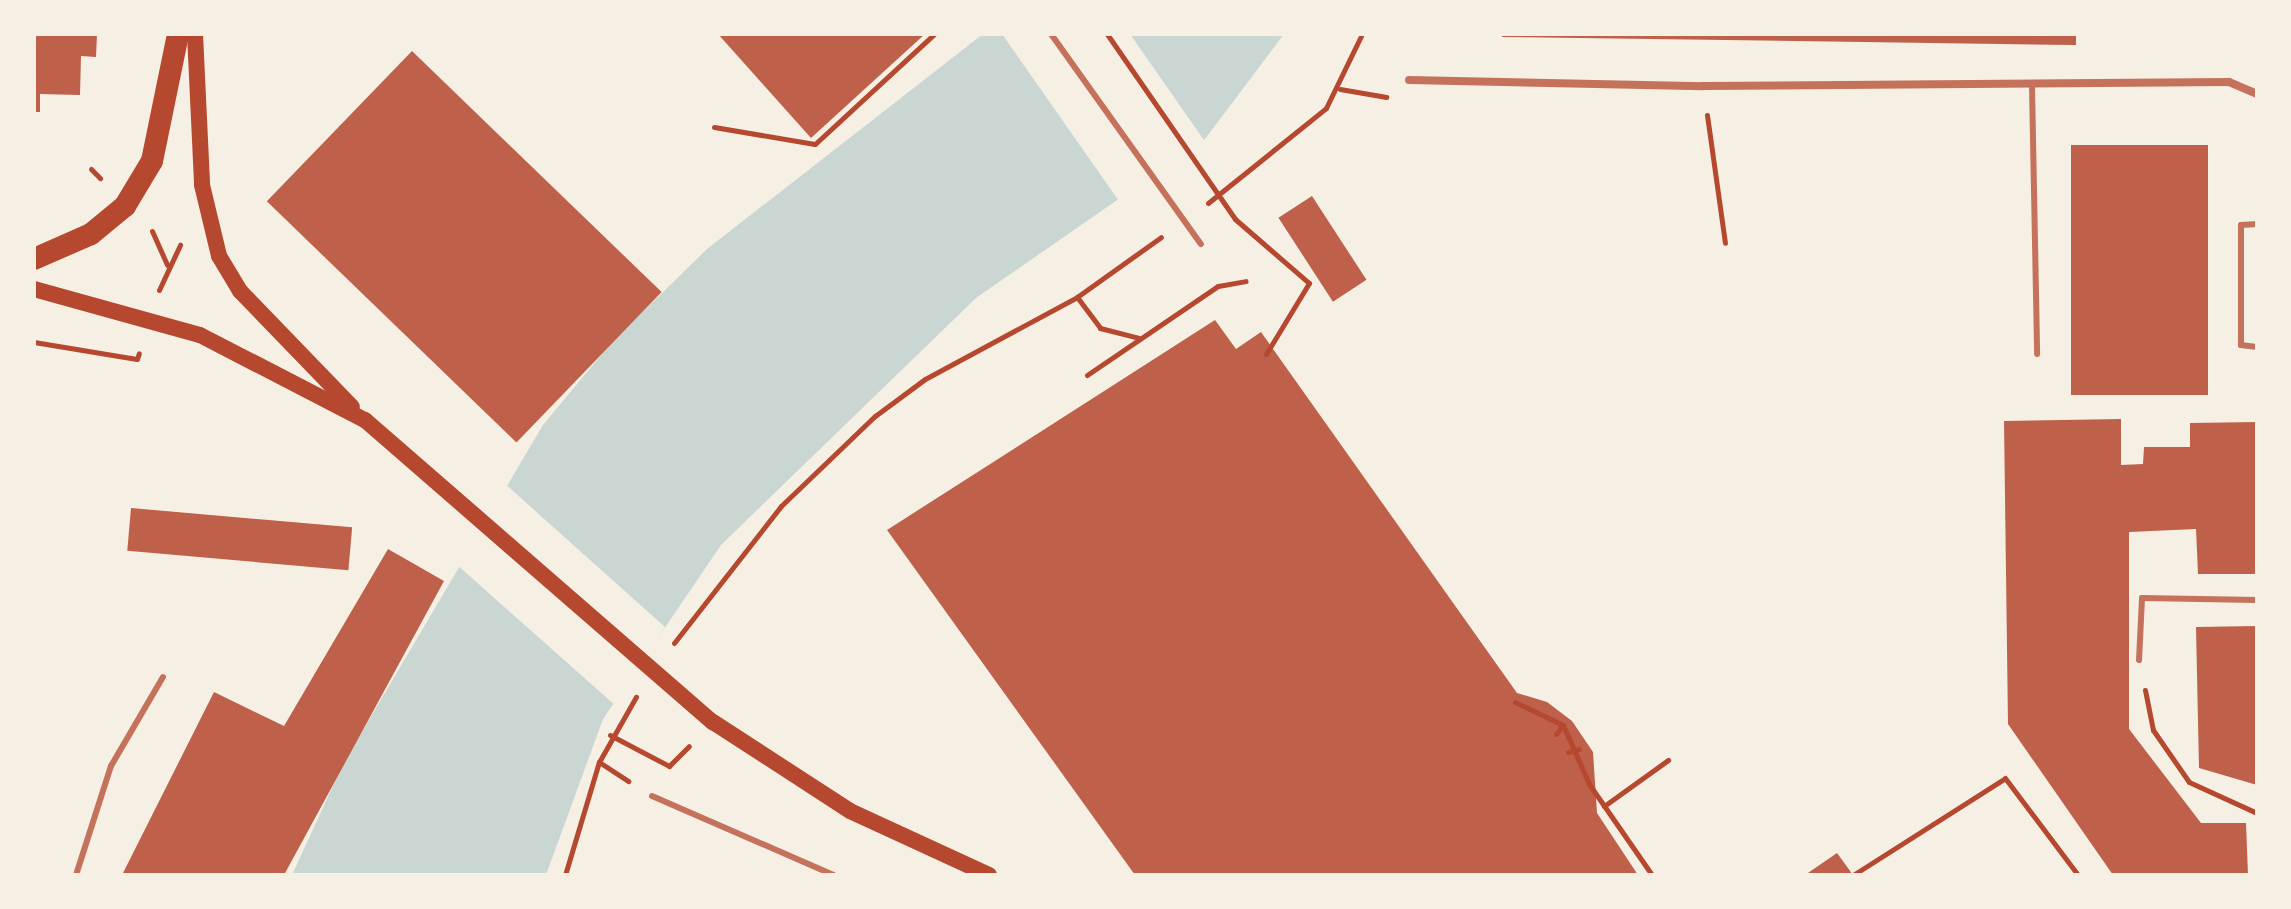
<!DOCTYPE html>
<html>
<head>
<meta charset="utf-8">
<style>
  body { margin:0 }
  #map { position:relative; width:2291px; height:909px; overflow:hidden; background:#f6efe4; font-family:"Fira Sans Condensed",sans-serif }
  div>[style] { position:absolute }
  .water>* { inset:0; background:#c9d6d2 }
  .pier>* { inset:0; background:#f6efe4 }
  .building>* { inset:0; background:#bf614a; transform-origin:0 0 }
  .path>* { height:5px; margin:-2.5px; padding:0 2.5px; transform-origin:2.5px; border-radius:2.5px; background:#b5482f }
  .service>* { height:6px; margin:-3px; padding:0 3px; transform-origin:3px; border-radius:3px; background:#c5725c }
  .minor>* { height:8px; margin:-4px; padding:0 4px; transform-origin:4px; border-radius:4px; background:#c5725c }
  .secondary>* { height:16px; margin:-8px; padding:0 8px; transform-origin:8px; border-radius:8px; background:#b5482f }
  .trunk>* { height:22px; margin:-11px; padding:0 11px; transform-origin:11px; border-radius:11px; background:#b5482f }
  span { translate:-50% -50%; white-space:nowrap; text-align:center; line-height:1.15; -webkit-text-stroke:6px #f6efe4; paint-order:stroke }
  .frame { position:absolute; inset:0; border:36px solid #f6efe4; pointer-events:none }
</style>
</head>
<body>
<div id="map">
  <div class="water">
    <div style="clip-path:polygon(983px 34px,1284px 34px,1205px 139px,976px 298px,721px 545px,603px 719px,546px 875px,292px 875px,343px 764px,543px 425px,612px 342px,707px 249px)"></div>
  </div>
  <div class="pier">
    <div style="clip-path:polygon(1002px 34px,1130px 34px,1206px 143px,1121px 204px)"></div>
    <div style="clip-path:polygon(504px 483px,665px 627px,616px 706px,456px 564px)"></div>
  </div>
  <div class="building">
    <div style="clip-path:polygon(34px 34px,97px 34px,96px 57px,81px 56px,80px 95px,40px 94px,40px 112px,34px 112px)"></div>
    <div style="clip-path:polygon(718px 34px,925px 34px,811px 138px)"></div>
    <div style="clip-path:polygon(1502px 34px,2076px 34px,2076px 45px,1502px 37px)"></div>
    <div style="left:412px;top:51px;width:347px;height:209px;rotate:44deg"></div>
    <div style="left:2208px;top:145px;width:250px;height:137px;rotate:90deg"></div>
    <div style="left:1312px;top:196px;width:100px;height:40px;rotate:57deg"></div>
    <div style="clip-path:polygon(1215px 320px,1236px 349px,1261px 332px,1517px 693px,1547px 702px,1572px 721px,1593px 752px,1597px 813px,1638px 875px,1135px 875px,887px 530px)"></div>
    <div style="clip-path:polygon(2121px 419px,2121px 465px,2143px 464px,2144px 447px,2190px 447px,2190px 423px,2257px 422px,2257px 574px,2198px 574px,2196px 529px,2129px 532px,2129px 729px,2201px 823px,2246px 823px,2248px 875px,2113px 875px,2008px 724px,2004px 421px)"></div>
    <div style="left:131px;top:508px;width:222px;height:43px;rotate:5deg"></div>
    <div style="clip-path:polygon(388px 549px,444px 581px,284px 875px,122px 875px,214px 692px,284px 726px)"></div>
    <div style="clip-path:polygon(2257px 626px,2257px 785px,2199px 768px,2196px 627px)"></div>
    <div style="clip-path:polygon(1837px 853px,1853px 875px,1805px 875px)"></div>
  </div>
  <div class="path">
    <div style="left:1107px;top:34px;width:225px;rotate:55.3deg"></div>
    <div style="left:1235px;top:219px;width:98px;rotate:40.9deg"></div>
    <div style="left:1309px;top:283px;width:83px;rotate:121.2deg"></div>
    <div style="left:1340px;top:89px;width:47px;rotate:9.9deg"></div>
    <div style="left:1707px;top:115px;width:129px;rotate:82deg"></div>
    <div style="left:714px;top:127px;width:102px;rotate:9.6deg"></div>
    <div style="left:815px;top:144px;width:162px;rotate:-42.7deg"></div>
    <div style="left:91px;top:169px;width:13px;rotate:45deg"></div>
    <div style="left:1208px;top:203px;width:151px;rotate:-38.8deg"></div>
    <div style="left:1326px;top:108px;width:82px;rotate:-64.1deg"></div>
    <div style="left:152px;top:231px;width:37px;rotate:66deg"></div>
    <div style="left:159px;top:290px;width:50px;rotate:-65deg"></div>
    <div style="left:1077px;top:297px;width:39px;rotate:53deg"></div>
    <div style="left:1100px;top:328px;width:40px;rotate:14.4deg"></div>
    <div style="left:34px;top:342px;width:104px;rotate:9.4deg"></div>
    <div style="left:137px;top:359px;width:6px;rotate:-72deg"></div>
    <div style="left:1087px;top:375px;width:158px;rotate:-34.2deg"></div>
    <div style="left:1218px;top:286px;width:28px;rotate:-10deg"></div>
    <div style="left:674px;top:643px;width:174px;rotate:-52deg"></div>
    <div style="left:781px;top:506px;width:130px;rotate:-43.8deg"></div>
    <div style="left:875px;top:416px;width:62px;rotate:-36.5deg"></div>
    <div style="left:925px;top:379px;width:173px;rotate:-28.3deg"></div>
    <div style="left:1077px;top:297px;width:103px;rotate:-35.5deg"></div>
    <div style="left:2145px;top:690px;width:41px;rotate:78.7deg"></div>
    <div style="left:2153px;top:730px;width:63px;rotate:55.3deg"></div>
    <div style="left:2189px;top:782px;width:75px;rotate:24.5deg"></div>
    <div style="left:1515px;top:702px;width:53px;rotate:25.6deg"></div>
    <div style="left:1563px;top:725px;width:64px;rotate:66.2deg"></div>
    <div style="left:1589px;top:784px;width:111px;rotate:55.3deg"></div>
    <div style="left:1556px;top:734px;width:11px;rotate:-52deg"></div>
    <div style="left:610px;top:735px;width:67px;rotate:27.7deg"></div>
    <div style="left:669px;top:766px;width:28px;rotate:-45deg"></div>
    <div style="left:1568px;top:752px;width:11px;rotate:-15deg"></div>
    <div style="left:599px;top:762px;width:35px;rotate:33deg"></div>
    <div style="left:1604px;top:806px;width:79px;rotate:-35.7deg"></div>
    <div style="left:565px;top:875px;width:118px;rotate:-73.3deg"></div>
    <div style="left:599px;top:762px;width:75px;rotate:-60.4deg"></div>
    <div style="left:1853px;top:875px;width:180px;rotate:-32.5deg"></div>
    <div style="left:2005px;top:778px;width:121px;rotate:53deg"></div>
  </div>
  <div class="service">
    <div style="left:1051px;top:34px;width:258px;rotate:54.5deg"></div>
    <div style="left:2032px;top:86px;width:268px;rotate:88.9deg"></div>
    <div style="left:2257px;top:224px;width:16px;rotate:176deg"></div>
    <div style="left:2241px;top:225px;width:120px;rotate:90deg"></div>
    <div style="left:2241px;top:345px;width:16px;rotate:7deg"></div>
    <div style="left:2139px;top:660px;width:62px;rotate:-87.2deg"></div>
    <div style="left:2142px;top:598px;width:115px;rotate:1deg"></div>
    <div style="left:652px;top:796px;width:198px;rotate:23.5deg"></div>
    <div style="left:76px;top:875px;width:114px;rotate:-72.2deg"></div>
    <div style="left:111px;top:766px;width:103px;rotate:-59.7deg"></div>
  </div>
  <div class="minor">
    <div style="left:1409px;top:80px;width:294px;rotate:1.2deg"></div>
    <div style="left:1703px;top:86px;width:526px;rotate:-0.44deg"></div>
    <div style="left:2229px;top:82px;width:30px;rotate:23deg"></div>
  </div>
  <div class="secondary">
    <div style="left:195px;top:34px;width:151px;rotate:87.3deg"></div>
    <div style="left:202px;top:185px;width:73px;rotate:76.5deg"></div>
    <div style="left:219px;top:256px;width:41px;rotate:59deg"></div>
    <div style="left:240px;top:291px;width:161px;rotate:46deg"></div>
    <div style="left:34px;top:289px;width:172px;rotate:15.5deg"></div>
    <div style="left:200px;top:335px;width:186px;rotate:27.3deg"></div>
    <div style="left:365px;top:420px;width:461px;rotate:41deg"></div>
    <div style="left:713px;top:722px;width:163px;rotate:33deg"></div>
    <div style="left:850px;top:811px;width:153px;rotate:24.7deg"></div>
  </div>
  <div class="trunk">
    <div style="left:34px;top:259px;width:62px;rotate:-23.7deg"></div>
    <div style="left:91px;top:234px;width:44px;rotate:-39.5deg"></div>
    <div style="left:125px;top:206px;width:52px;rotate:-59deg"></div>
    <div style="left:152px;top:161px;width:130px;rotate:-78.4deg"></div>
  </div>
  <div class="frame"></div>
</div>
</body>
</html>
